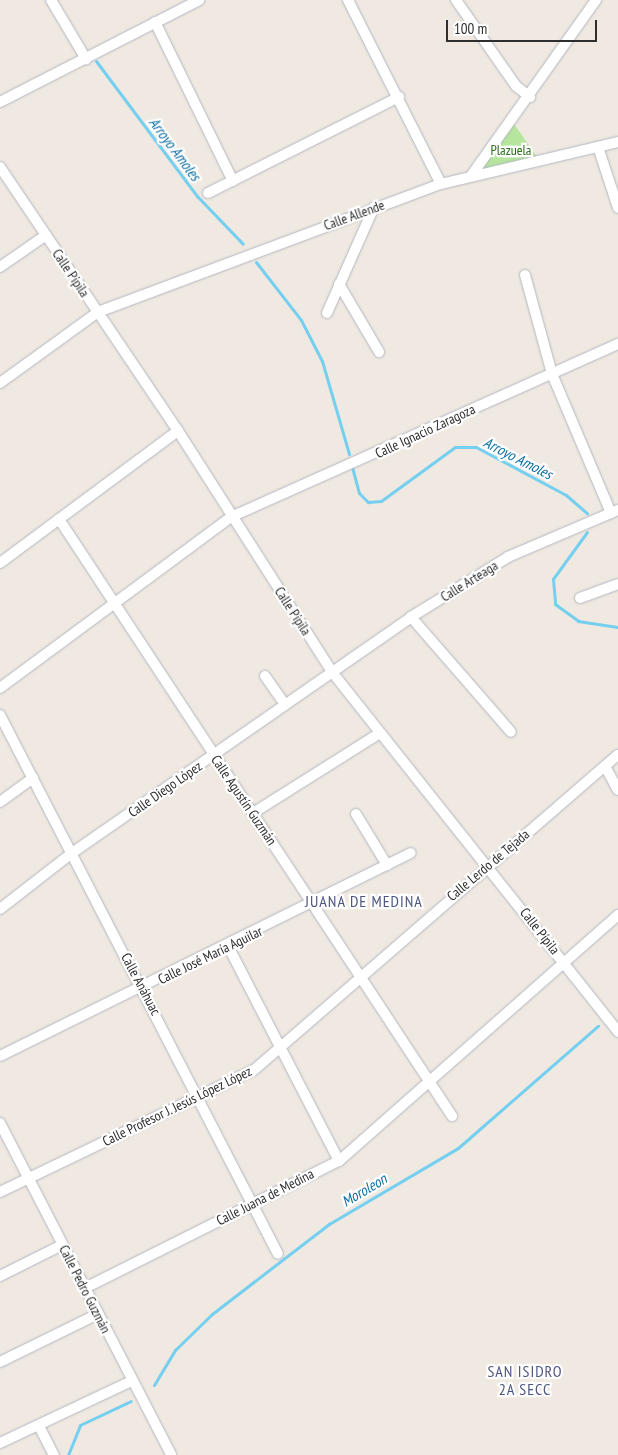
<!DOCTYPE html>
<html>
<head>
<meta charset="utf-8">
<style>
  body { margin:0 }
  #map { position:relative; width:618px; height:1455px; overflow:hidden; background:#efe9e1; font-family:"PT Sans Narrow",sans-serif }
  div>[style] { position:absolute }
  .green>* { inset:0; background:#b6e59e }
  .stream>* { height:3px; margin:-1.5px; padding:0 1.5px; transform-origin:1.5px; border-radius:1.5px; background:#75cff0 }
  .roads { filter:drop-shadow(0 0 1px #b4b7c1) drop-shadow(0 0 1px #b4b7c1) }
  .minor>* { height:10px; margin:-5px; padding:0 5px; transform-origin:5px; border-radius:5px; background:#fff }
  span { translate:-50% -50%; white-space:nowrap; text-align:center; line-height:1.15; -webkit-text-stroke:4.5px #fff; paint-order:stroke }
  .park-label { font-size:14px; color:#2c6e1b }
  .street-label { font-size:14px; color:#2e2e2e }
  .water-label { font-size:15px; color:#0d6fa3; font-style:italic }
  .quarter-label { font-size:16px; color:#4d5680; letter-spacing:1px }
  .scale { position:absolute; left:446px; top:20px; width:151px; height:22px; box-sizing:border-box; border:2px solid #2e2e2e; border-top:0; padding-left:6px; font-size:15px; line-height:18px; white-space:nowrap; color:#2e2e2e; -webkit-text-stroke:4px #fff; paint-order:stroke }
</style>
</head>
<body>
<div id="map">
  <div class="green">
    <div style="clip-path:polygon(512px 121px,539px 160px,471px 176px)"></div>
  </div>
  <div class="stream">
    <div style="left:96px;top:61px;width:169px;rotate:53.2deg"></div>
    <div style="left:197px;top:196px;width:66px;rotate:46.2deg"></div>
    <div style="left:256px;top:262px;width:73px;rotate:52.2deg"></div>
    <div style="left:301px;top:320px;width:46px;rotate:62.9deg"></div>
    <div style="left:322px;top:361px;width:97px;rotate:73.8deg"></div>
    <div style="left:352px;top:467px;width:27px;rotate:75deg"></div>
    <div style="left:359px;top:493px;width:13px;rotate:45deg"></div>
    <div style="left:368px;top:502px;width:13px;rotate:-4deg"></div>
    <div style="left:381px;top:501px;width:92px;rotate:-36.1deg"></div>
    <div style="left:455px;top:447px;width:21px"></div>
    <div style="left:476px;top:447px;width:102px;rotate:28.1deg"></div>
    <div style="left:566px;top:495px;width:28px;rotate:41deg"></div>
    <div style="left:587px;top:532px;width:58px;rotate:125.9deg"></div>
    <div style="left:553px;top:579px;width:25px;rotate:85deg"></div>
    <div style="left:555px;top:604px;width:29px;rotate:36deg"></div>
    <div style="left:578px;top:621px;width:40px;rotate:8.5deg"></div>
    <div style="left:154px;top:1385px;width:41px;rotate:-59deg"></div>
    <div style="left:175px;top:1350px;width:52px;rotate:-44.2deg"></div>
    <div style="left:212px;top:1314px;width:148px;rotate:-37.6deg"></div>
    <div style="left:329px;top:1224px;width:150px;rotate:-30.5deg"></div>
    <div style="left:458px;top:1148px;width:186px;rotate:-41.1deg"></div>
    <div style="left:68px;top:1455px;width:32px;rotate:-68deg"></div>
    <div style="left:80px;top:1425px;width:56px;rotate:-25.2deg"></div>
  </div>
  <div class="roads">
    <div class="minor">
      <div style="left:51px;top:0;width:69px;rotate:59.3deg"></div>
      <div style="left:348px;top:0;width:206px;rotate:63.2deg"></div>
      <div style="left:456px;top:0;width:105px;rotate:55.1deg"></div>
      <div style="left:516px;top:86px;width:18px;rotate:38deg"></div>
      <div style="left:155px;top:22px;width:177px;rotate:63.9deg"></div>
      <div style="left:0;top:102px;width:224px;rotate:-27.1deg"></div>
      <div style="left:598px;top:147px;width:64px;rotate:71.8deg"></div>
      <div style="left:0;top:167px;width:318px;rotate:56deg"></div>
      <div style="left:178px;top:431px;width:286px;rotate:57.4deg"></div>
      <div style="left:332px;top:672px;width:460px;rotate:51.5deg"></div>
      <div style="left:471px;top:176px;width:216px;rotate:-54.6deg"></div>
      <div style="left:208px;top:193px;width:214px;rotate:-26.7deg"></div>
      <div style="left:0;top:267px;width:56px;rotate:-34.8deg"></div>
      <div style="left:525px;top:275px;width:103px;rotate:74.7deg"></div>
      <div style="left:552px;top:374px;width:151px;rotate:67deg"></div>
      <div style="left:339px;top:284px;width:79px;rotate:59.5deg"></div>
      <div style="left:327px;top:313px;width:116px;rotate:-66.1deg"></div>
      <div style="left:0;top:383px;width:121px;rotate:-35.9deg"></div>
      <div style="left:98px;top:312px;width:366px;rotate:-20.5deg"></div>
      <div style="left:441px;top:184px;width:182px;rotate:-13.3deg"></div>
      <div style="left:59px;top:519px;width:715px;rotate:56.64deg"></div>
      <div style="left:0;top:563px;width:222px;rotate:-36.6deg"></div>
      <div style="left:580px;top:598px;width:40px;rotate:-20.2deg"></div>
      <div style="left:411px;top:617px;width:152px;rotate:49deg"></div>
      <div style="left:265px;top:676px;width:35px;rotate:55deg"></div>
      <div style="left:0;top:688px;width:287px;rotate:-36.5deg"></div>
      <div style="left:231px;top:517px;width:424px;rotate:-24.1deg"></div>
      <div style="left:0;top:715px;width:606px;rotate:62.72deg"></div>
      <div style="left:605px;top:766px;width:27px;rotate:62deg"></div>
      <div style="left:0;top:802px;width:41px;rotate:-36deg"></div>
      <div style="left:253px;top:813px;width:150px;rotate:-32.2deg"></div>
      <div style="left:356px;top:814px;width:60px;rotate:58.7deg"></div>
      <div style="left:0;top:909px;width:91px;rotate:-37.9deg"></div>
      <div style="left:72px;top:853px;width:413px;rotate:-34.8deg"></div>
      <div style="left:411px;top:617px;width:114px;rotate:-31.7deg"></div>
      <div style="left:508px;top:557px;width:120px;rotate:-23.1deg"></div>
      <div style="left:228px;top:946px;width:242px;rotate:62.7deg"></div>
      <div style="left:0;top:1056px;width:458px;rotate:-26.3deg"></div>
      <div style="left:0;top:1123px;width:373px;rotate:62.7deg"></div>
      <div style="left:0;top:1192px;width:282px;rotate:-25.7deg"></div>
      <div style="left:254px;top:1070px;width:481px;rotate:-40.9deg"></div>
      <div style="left:0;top:1276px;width:69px;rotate:-26.6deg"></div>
      <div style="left:85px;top:1288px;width:284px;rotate:-26.6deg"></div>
      <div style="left:339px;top:1161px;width:372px;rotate:-41.4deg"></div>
      <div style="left:0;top:1362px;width:109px;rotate:-26.1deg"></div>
      <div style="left:39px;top:1426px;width:33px;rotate:63deg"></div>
      <div style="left:0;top:1443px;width:146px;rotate:-25.2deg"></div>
    </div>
  </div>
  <div class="park-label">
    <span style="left:511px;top:150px">Plazuela</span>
  </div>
  <div class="street-label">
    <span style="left:354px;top:215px;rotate:-20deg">Calle Allende</span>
    <span style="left:71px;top:273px;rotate:56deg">Calle Pípila</span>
    <span style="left:425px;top:431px;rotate:-25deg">Calle Ignacio Zaragoza</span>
    <span style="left:469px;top:581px;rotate:-32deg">Calle Arteaga</span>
    <span style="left:293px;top:611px;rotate:57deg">Calle Pípila</span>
    <span style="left:165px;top:789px;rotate:-35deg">Calle Diego López</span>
    <span style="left:244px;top:800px;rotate:56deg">Calle Agustín Guzmán</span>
    <span style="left:488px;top:865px;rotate:-40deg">Calle Lerdo de Tejada</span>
    <span style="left:540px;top:931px;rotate:52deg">Calle Pípila</span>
    <span style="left:210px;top:955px;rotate:-26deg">Calle José María Aguilar</span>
    <span style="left:141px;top:984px;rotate:62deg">Calle Anáhuac</span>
    <span style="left:177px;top:1106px;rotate:-26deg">Calle Profesor J. Jesús López López</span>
    <span style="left:265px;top:1197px;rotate:-27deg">Calle Juana de Medina</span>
    <span style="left:85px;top:1289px;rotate:63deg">Calle Pedro Guzmán</span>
  </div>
  <div class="water-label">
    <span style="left:175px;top:149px;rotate:53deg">Arroyo Amoles</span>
    <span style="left:518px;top:458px;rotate:27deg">Arroyo Amoles</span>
    <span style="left:364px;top:1190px;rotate:-31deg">Moroleon</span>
  </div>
  <div class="quarter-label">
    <span style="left:364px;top:901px">JUANA DE MEDINA</span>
    <span style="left:525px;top:1380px">SAN ISIDRO<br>2A SECC</span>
  </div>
  <div class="scale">100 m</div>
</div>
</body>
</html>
